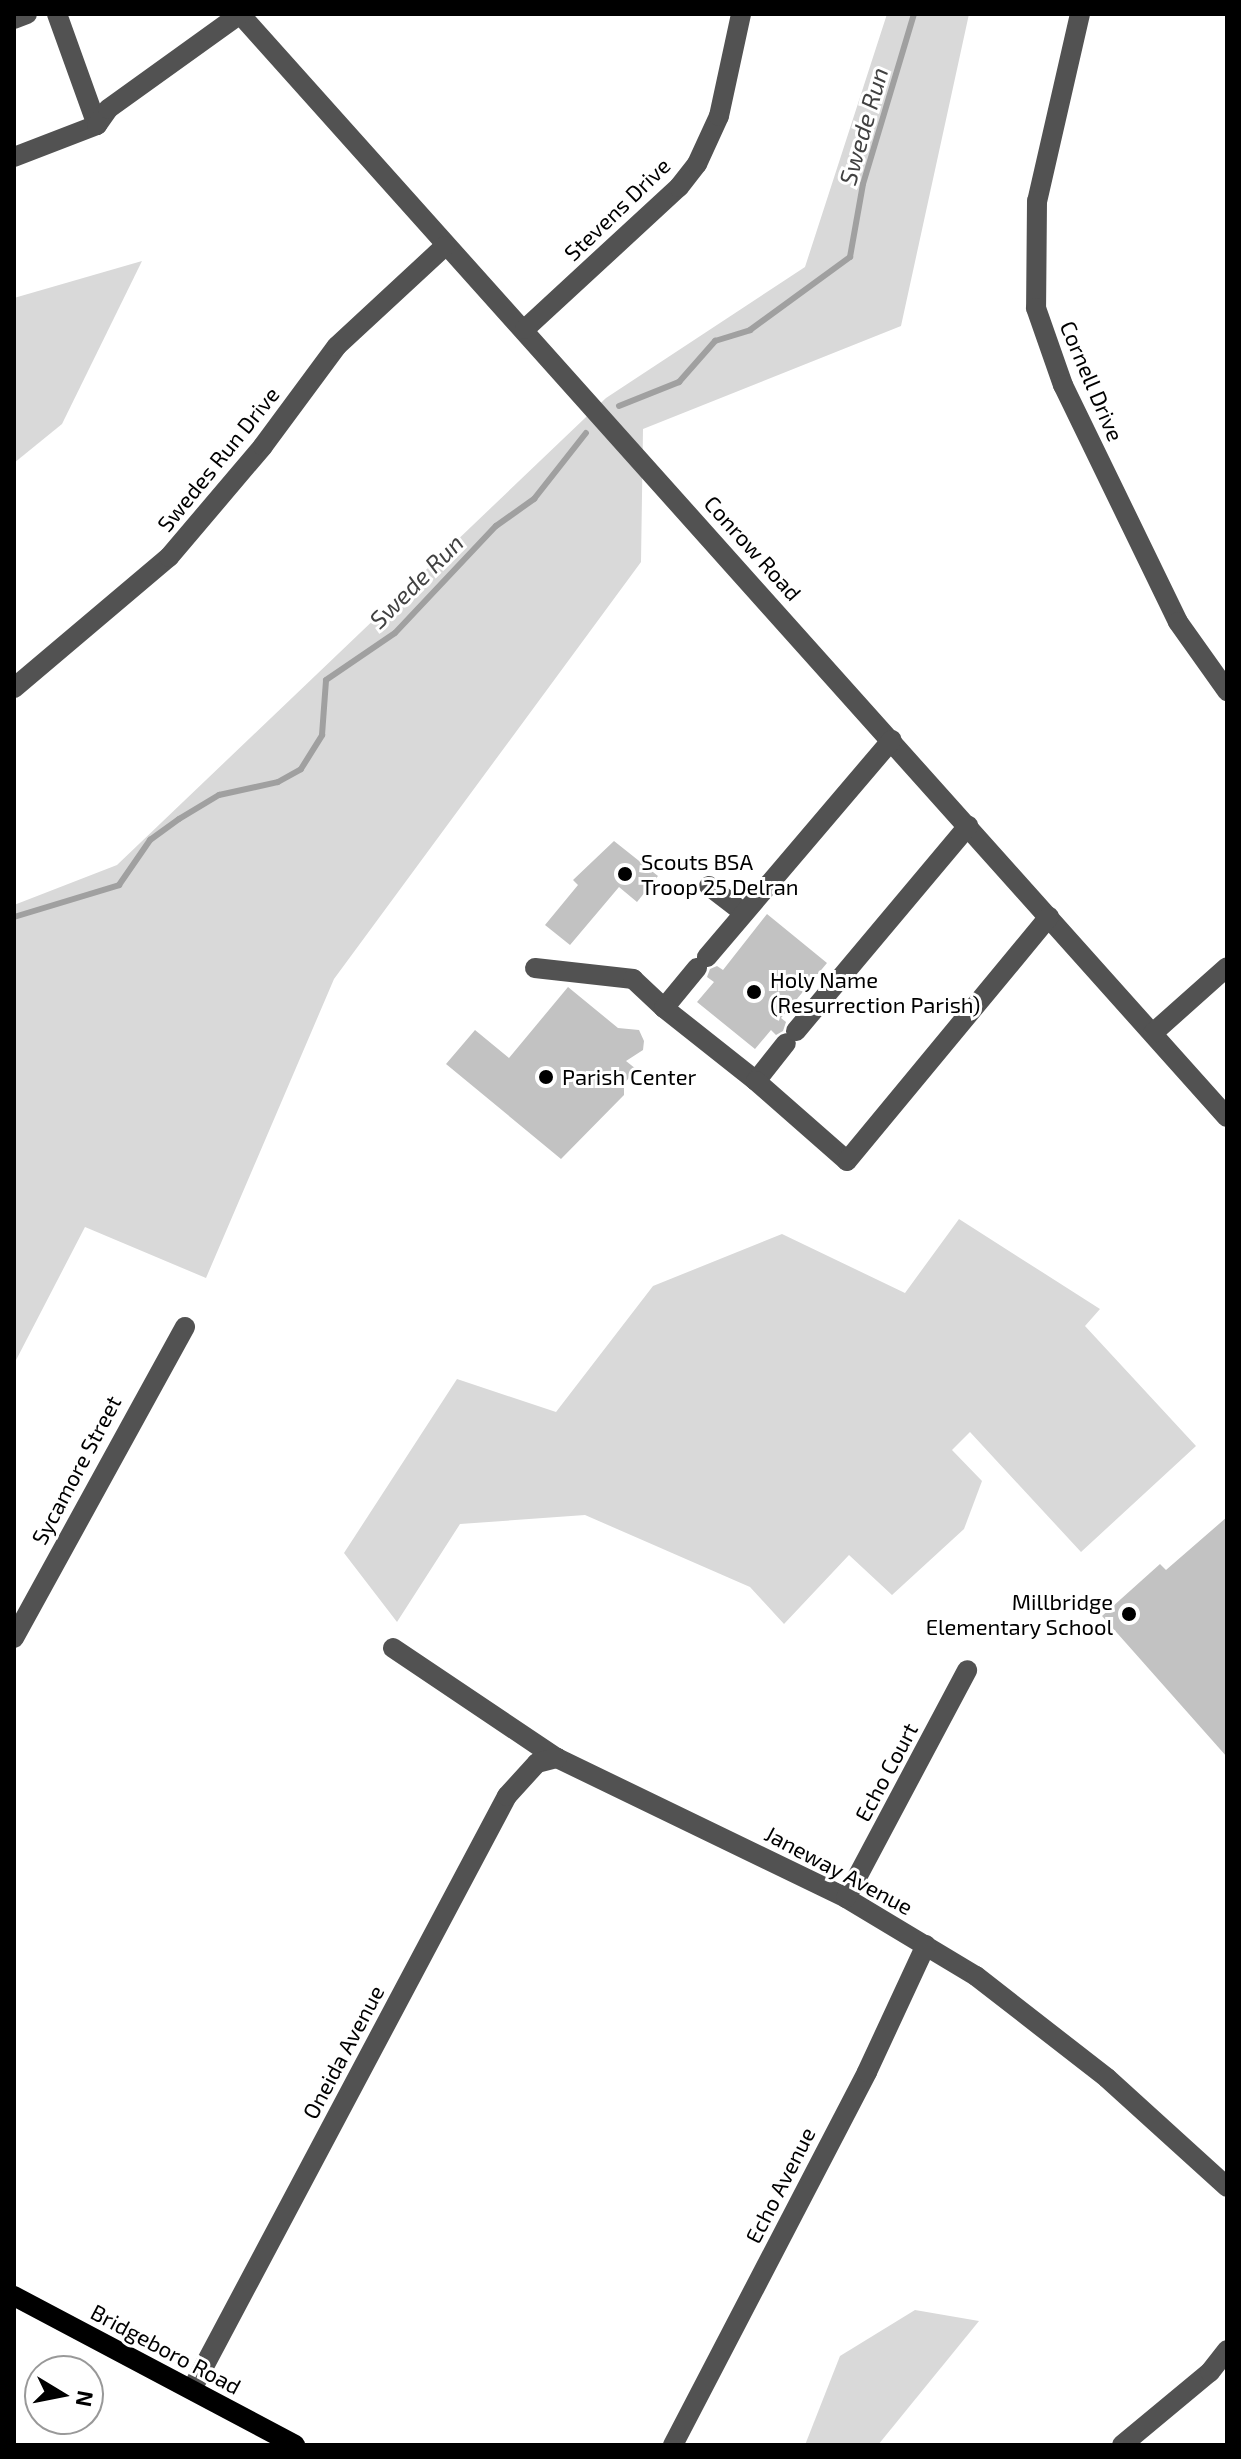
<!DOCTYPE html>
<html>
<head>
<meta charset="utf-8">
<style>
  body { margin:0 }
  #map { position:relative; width:1241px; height:2459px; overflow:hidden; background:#fff; font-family:"Exo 2",sans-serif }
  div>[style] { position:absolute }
  .green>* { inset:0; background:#d9d9d9 }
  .stream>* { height:6px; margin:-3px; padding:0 3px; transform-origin:3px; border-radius:3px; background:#a0a0a0 }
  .building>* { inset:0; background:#c2c2c2 }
  .minor>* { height:20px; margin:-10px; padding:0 10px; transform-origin:10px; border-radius:10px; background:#525252 }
  .major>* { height:20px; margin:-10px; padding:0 10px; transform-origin:10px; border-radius:10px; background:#000 }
  .dots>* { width:22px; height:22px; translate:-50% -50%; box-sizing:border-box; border:4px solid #fff; border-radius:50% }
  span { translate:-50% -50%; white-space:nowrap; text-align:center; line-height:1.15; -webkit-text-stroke:6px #fff; paint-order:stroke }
  .street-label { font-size:22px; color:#000 }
  .poi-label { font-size:22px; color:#000 }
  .left { translate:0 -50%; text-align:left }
  .right { translate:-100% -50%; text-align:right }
  .water-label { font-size:24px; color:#414141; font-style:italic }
  .frame { position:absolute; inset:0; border:16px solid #000; pointer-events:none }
  .north { position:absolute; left:24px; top:2355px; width:80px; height:80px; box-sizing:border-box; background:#fff; border:2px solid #999; border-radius:50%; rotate:100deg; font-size:22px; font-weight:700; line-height:32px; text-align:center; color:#000 }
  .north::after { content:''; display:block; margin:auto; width:28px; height:36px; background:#000; clip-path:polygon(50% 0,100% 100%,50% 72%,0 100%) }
</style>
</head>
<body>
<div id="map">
  <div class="green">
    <div style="clip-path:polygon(887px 14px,969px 14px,901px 326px,643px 429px,641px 562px,334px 979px,206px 1278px,85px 1227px,14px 1364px,14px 905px,117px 865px,606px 398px,805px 267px)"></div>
    <div style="clip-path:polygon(142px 261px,62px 424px,14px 463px,14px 298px)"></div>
    <div style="clip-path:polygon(959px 1219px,1100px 1309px,1085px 1326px,1196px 1446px,1081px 1552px,970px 1432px,952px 1450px,982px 1481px,964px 1529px,892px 1595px,849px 1555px,784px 1624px,750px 1587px,585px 1515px,460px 1524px,397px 1622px,344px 1553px,457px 1379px,556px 1412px,653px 1286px,782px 1234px,905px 1293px)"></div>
    <div style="clip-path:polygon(915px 2310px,979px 2321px,878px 2445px,805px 2445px,840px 2356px)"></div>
  </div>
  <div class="stream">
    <div style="left:619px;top:406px;width:65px;rotate:-21.8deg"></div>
    <div style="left:679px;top:382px;width:55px;rotate:-48.7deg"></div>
    <div style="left:715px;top:341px;width:37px;rotate:-17deg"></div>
    <div style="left:750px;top:330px;width:124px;rotate:-36.1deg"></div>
    <div style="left:850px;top:257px;width:74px;rotate:-79.9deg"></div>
    <div style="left:863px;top:184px;width:177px;rotate:-73.3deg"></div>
    <div style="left:14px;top:917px;width:110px;rotate:-16.9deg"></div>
    <div style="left:119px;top:885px;width:55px;rotate:-55.4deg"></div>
    <div style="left:150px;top:840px;width:36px;rotate:-36deg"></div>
    <div style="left:179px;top:819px;width:47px;rotate:-31deg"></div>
    <div style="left:219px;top:795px;width:60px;rotate:-12.4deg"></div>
    <div style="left:278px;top:782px;width:26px;rotate:-29deg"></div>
    <div style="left:301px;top:769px;width:40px;rotate:-58deg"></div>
    <div style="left:322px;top:735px;width:55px;rotate:-85.8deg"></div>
    <div style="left:326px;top:680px;width:83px;rotate:-34.3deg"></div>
    <div style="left:395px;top:633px;width:147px;rotate:-46.7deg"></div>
    <div style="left:496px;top:526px;width:47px;rotate:-35.4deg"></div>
    <div style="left:534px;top:499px;width:84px;rotate:-51.8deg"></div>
  </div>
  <div class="building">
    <div style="clip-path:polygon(614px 841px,658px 876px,637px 902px,619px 887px,570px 945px,545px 925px,578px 885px,573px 880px)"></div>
    <div style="clip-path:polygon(767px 914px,827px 963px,781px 1018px,786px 1022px,783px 1031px,776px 1035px,771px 1030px,755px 1049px,697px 1002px,714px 982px,707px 977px,710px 969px,717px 966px,723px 970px)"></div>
    <div style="clip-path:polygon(568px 987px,618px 1028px,639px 1030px,644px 1041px,643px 1050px,626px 1061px,636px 1069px,624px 1084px,624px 1095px,561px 1159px,446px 1064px,475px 1030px,509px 1058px)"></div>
    <div style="clip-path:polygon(1227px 1517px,1227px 1757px,1102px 1616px,1160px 1564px,1166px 1570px)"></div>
  </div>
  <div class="minor">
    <div style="left:57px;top:14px;width:118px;rotate:70.2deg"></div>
    <div style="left:240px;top:14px;width:1480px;rotate:48.18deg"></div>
    <div style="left:1080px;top:14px;width:192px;rotate:102.9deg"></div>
    <div style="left:1037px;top:201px;width:107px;rotate:90.5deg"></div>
    <div style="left:1036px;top:308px;width:82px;rotate:70.7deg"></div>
    <div style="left:1063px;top:385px;width:263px;rotate:64.1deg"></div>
    <div style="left:1178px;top:622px;width:85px;rotate:54.6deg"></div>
    <div style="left:14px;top:19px;width:14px;rotate:-21deg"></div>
    <div style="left:14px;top:157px;width:89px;rotate:-21.1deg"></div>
    <div style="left:97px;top:125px;width:19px;rotate:-55deg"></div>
    <div style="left:108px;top:109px;width:163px;rotate:-35.7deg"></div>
    <div style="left:525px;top:329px;width:209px;rotate:-42.7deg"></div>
    <div style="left:679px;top:187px;width:29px;rotate:-52deg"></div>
    <div style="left:697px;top:164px;width:53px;rotate:-65.4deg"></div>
    <div style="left:719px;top:116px;width:104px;rotate:-77.8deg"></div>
    <div style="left:14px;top:688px;width:203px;rotate:-40.2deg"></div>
    <div style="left:169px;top:557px;width:145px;rotate:-49.7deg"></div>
    <div style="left:263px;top:446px;width:124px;rotate:-53.5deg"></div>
    <div style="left:337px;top:346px;width:147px;rotate:-42.8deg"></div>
    <div style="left:709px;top:886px;width:44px;rotate:37.6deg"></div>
    <div style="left:707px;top:957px;width:285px;rotate:-49.6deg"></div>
    <div style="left:535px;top:968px;width:99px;rotate:6.4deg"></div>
    <div style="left:633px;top:979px;width:42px;rotate:43.1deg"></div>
    <div style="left:697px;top:968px;width:52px;rotate:129.5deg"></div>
    <div style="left:664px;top:1008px;width:117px;rotate:38.4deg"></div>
    <div style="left:756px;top:1081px;width:48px;rotate:-51.7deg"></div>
    <div style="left:796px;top:1031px;width:268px;rotate:-50deg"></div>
    <div style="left:1153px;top:1033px;width:99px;rotate:-41.7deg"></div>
    <div style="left:756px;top:1081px;width:121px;rotate:41.3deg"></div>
    <div style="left:847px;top:1161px;width:317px;rotate:-50.4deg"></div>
    <div style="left:14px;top:1638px;width:355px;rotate:-61.2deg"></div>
    <div style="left:393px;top:1648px;width:197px;rotate:33.9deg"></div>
    <div style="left:557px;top:1758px;width:321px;rotate:25.8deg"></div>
    <div style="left:846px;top:1898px;width:152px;rotate:31deg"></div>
    <div style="left:976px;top:1976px;width:166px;rotate:37.9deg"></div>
    <div style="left:1107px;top:2078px;width:162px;rotate:42.2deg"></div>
    <div style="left:846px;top:1898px;width:258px;rotate:-62deg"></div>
    <div style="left:192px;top:2389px;width:671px;rotate:-62.02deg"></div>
    <div style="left:507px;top:1796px;width:45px;rotate:-47.7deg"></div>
    <div style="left:537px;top:1763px;width:21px;rotate:-14deg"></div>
    <div style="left:673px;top:2445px;width:420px;rotate:-62.5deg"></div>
    <div style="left:867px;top:2072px;width:140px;rotate:-65.1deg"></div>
    <div style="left:1122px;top:2445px;width:114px;rotate:-39.7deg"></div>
    <div style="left:1210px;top:2372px;width:28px;rotate:-52deg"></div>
  </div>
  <div class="major">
    <div style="left:14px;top:2296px;width:318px;rotate:27.9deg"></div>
  </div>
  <div class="dots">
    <div style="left:625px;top:874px;background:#000"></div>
    <div style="left:754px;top:992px;background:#000"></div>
    <div style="left:546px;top:1077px;background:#000"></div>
    <div style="left:1129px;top:1614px;background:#000"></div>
  </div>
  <div class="street-label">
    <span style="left:617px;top:209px;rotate:-44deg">Stevens Drive</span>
    <span style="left:1092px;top:381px;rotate:67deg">Cornell Drive</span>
    <span style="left:218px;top:459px;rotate:-51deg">Swedes Run Drive</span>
    <span style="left:753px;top:548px;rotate:48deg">Conrow Road</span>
    <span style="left:76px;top:1470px;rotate:-62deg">Sycamore Street</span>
    <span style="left:886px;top:1772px;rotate:-62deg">Echo Court</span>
    <span style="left:839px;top:1870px;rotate:28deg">Janeway Avenue</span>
    <span style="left:343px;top:2052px;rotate:-62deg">Oneida Avenue</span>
    <span style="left:780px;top:2185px;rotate:-63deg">Echo Avenue</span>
    <span style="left:166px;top:2349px;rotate:28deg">Bridgeboro Road</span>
  </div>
  <div class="poi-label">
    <span class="left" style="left:641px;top:874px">Scouts BSA<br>Troop 25 Delran</span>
    <span class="left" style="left:770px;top:992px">Holy Name<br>(Resurrection Parish)</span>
    <span class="left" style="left:562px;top:1077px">Parish Center</span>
    <span class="right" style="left:1113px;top:1614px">Millbridge<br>Elementary School</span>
  </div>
  <div class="water-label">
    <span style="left:863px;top:126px;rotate:-74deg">Swede Run</span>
    <span style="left:416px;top:581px;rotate:-45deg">Swede Run</span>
  </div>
  <div class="frame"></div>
  <div class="north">N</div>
</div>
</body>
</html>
